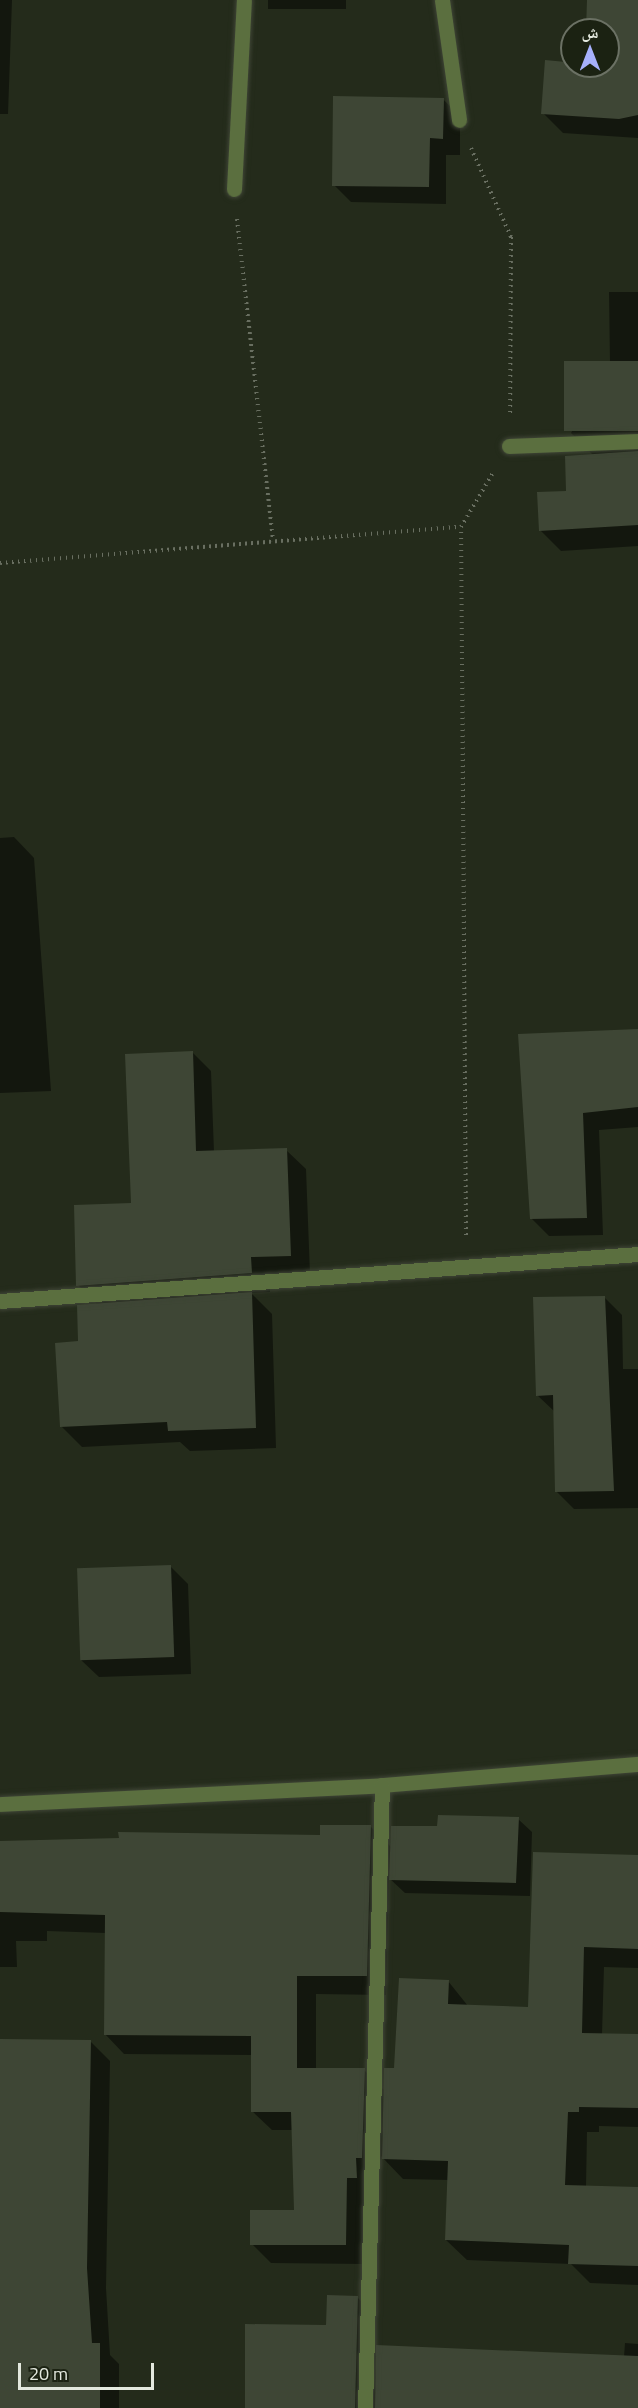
<!DOCTYPE html>
<html>
<head>
<meta charset="utf-8">
<style>
  body { margin:0 }
  #map { position:relative; width:638px; height:2408px; overflow:hidden; background:#242b1b; font-family:"Titillium Web","Noto Naskh Arabic",sans-serif }
  div>[style] { position:absolute }
  .shadow>* { inset:0; background:#0007; transform-origin:0 0 }
  .building>* { inset:0; background:#3e4635; transform-origin:0 0 }
  .path>* { height:4px; margin-top:-2px; transform-origin:0; background:repeating-linear-gradient(90deg,#696f61 0 1.5px,transparent 0 6px) }
  .roads { filter:drop-shadow(0 0 2px #3f4536) drop-shadow(0 0 2px #3f4536) }
  .minor>* { height:15px; margin:-7.5px; padding:0 7.5px; transform-origin:7.5px; border-radius:7.5px; background:#5b6f3f }
  span { translate:-50% -50%; white-space:nowrap; text-align:center; line-height:1.15; -webkit-text-stroke:5px #1b2212; paint-order:stroke }
  .north { position:absolute; left:560px; top:18px; width:60px; height:60px; box-sizing:border-box; background:#1b2212; border:2px solid #6b7164; border-radius:50%; rotate:0deg; font-size:16px; font-weight:700; line-height:24px; text-align:center; color:#e3e8de }
  .north::after { content:''; display:block; margin:auto; width:21px; height:27px; background:#a7b1fc; clip-path:polygon(50% 0,100% 100%,50% 72%,0 100%) }
  .scale { position:absolute; left:18px; top:2363px; width:136px; height:27px; box-sizing:border-box; border:3px solid #e3e8de; border-top:0; padding-left:8px; font-size:18px; line-height:21px; white-space:nowrap; color:#e3e8de; -webkit-text-stroke:4px #1b2212; paint-order:stroke }
</style>
</head>
<body>
<div id="map">
  <div class="shadow">
    <div style="clip-path:polygon(0 0,12px 0,8px 114px,0 114px)"></div>
    <div style="left:268px;top:0;width:78px;height:9px"></div>
    <div style="clip-path:polygon(589px 0,638px 0,638px 138px,563px 133px,543px 113px,608px 66px,608px 30px,588px 30px)"></div>
    <div style="clip-path:polygon(443px 99px,460px 117px,460px 155px,446px 155px,446px 204px,351px 202px,334px 185px)"></div>
    <div style="clip-path:polygon(609px 292px,638px 292px,638px 546px,561px 551px,540px 530px,594px 456px,571px 433px,610px 364px)"></div>
    <div style="clip-path:polygon(14px 837px,34px 858px,51px 1091px,0 1093px,0 838px)"></div>
    <div style="clip-path:polygon(638px 1030px,638px 1127px,599px 1130px,603px 1235px,549px 1236px,532px 1219px,520px 1035px)"></div>
    <div style="clip-path:polygon(192px 1052px,211px 1071px,214px 1152px,286px 1150px,306px 1169px,310px 1274px,270px 1276px,270px 1292px,251px 1293px,272px 1314px,276px 1448px,190px 1451px,180px 1442px,82px 1447px,61px 1426px,80px 1343px,98px 1305px,78px 1285px,133px 1204px)"></div>
    <div style="clip-path:polygon(604px 1297px,622px 1315px,623px 1369px,638px 1369px,638px 1508px,574px 1509px,557px 1492px,555px 1412px,537px 1395px)"></div>
    <div style="clip-path:polygon(171px 1567px,188px 1584px,191px 1674px,99px 1677px,81px 1660px)"></div>
    <div style="clip-path:polygon(518px 1819px,532px 1832px,530px 1896px,405px 1893px,389px 1878px,386px 1995px,316px 1994px,316px 2070px,364px 2070px,385px 2091px,448px 1981px,468px 2006px,530px 2008px,638px 1856px,638px 1968px,604px 1967px,602px 2035px,638px 2036px,638px 2127px,599px 2126px,599px 2132px,587px 2132px,586px 2187px,638px 2189px,638px 2285px,590px 2283px,571px 2264px,467px 2260px,446px 2240px,449px 2180px,403px 2179px,381px 2156px,364px 2264px,271px 2263px,252px 2244px,296px 2212px,293px 2130px,272px 2130px,252px 2111px,252px 2055px,124px 2054px,105px 2034px,106px 1933px,47px 1931px,47px 1941px,16px 1941px,17px 1967px,0 1967px,0 1843px,321px 1836px,371px 1827px,392px 1848px,439px 1828px)"></div>
    <div style="clip-path:polygon(0 2041px,91px 2042px,110px 2061px,106px 2288px,110px 2355px,119px 2364px,119px 2408px,0 2408px)"></div>
    <div style="clip-path:polygon(358px 2298px,372px 2312px,372px 2408px,378px 2347px,624px 2357px,625px 2343px,638px 2344px,638px 2408px,246px 2408px)"></div>
  </div>
  <div class="building">
    <div style="clip-path:polygon(587px 0,638px 0,638px 115px,619px 119px,541px 114px,545px 60px,608px 66px,608px 30px,586px 30px)"></div>
    <div style="clip-path:polygon(333px 96px,444px 98px,443px 139px,430px 138px,429px 187px,332px 186px)"></div>
    <div style="left:638px;top:361px;width:70px;height:74px;rotate:90deg"></div>
    <div style="clip-path:polygon(638px 451px,638px 525px,539px 531px,537px 492px,566px 491px,565px 456px)"></div>
    <div style="clip-path:polygon(638px 1029px,638px 1107px,583px 1113px,587px 1218px,530px 1219px,518px 1034px)"></div>
    <div style="clip-path:polygon(193px 1051px,196px 1151px,287px 1148px,291px 1256px,251px 1257px,252px 1273px,76px 1286px,74px 1205px,131px 1203px,125px 1054px)"></div>
    <div style="clip-path:polygon(252px 1292px,256px 1428px,168px 1431px,167px 1422px,60px 1427px,55px 1343px,78px 1341px,77px 1305px)"></div>
    <div style="clip-path:polygon(605px 1296px,614px 1491px,555px 1492px,553px 1395px,536px 1396px,533px 1297px)"></div>
    <div style="left:171px;top:1565px;width:92px;height:94px;rotate:88deg"></div>
    <div style="clip-path:polygon(438px 1815px,519px 1817px,516px 1883px,389px 1880px,391px 1826px,437px 1826px)"></div>
    <div style="clip-path:polygon(320px 1825px,371px 1825px,367px 1976px,297px 1976px,297px 2068px,365px 2068px,362px 2158px,356px 2158px,357px 2178px,347px 2178px,346px 2245px,250px 2245px,250px 2210px,294px 2210px,291px 2112px,251px 2112px,251px 2036px,104px 2035px,105px 1915px,0 1912px,0 1841px,119px 1838px,118px 1832px,320px 1835px)"></div>
    <div style="clip-path:polygon(533px 1852px,638px 1855px,638px 1949px,584px 1947px,582px 2033px,638px 2034px,638px 2108px,579px 2107px,579px 2112px,568px 2112px,565px 2185px,638px 2187px,638px 2266px,568px 2264px,569px 2245px,445px 2240px,448px 2161px,382px 2159px,384px 2068px,394px 2068px,399px 1978px,449px 1980px,448px 2004px,528px 2007px)"></div>
    <div style="clip-path:polygon(0 2039px,91px 2040px,87px 2268px,92px 2343px,100px 2343px,100px 2408px,0 2408px)"></div>
    <div style="clip-path:polygon(327px 2295px,358px 2296px,355px 2408px,245px 2408px,245px 2324px,326px 2325px)"></div>
    <div style="clip-path:polygon(376px 2345px,638px 2356px,638px 2408px,375px 2408px)"></div>
  </div>
  <div class="path">
    <div style="left:471px;top:148px;width:98px;rotate:65.8deg"></div>
    <div style="left:511px;top:237px;width:177px;rotate:90.3deg"></div>
    <div style="left:237px;top:219px;width:324px;rotate:83.6deg"></div>
    <div style="left:0;top:563px;width:462px;rotate:-4.5deg"></div>
    <div style="left:466px;top:1235px;width:708px;rotate:-90.4deg"></div>
    <div style="left:461px;top:527px;width:65px;rotate:-59.5deg"></div>
  </div>
  <div class="roads">
    <div class="minor">
      <div style="left:442px;top:0;width:121px;rotate:81.9deg"></div>
      <div style="left:234px;top:189px;width:189px;rotate:-87deg"></div>
      <div style="left:509px;top:446px;width:129px;rotate:-2.2deg"></div>
      <div style="left:0;top:1301px;width:640px;rotate:-4.21deg"></div>
      <div style="left:0;top:1804px;width:382px;rotate:-2.8deg"></div>
      <div style="left:382px;top:1785px;width:257px;rotate:-4.7deg"></div>
      <div style="left:365px;top:2408px;width:623px;rotate:-88.44deg"></div>
    </div>
  </div>
  <div class="north">ش</div>
  <div class="scale">20 m</div>
</div>
</body>
</html>
